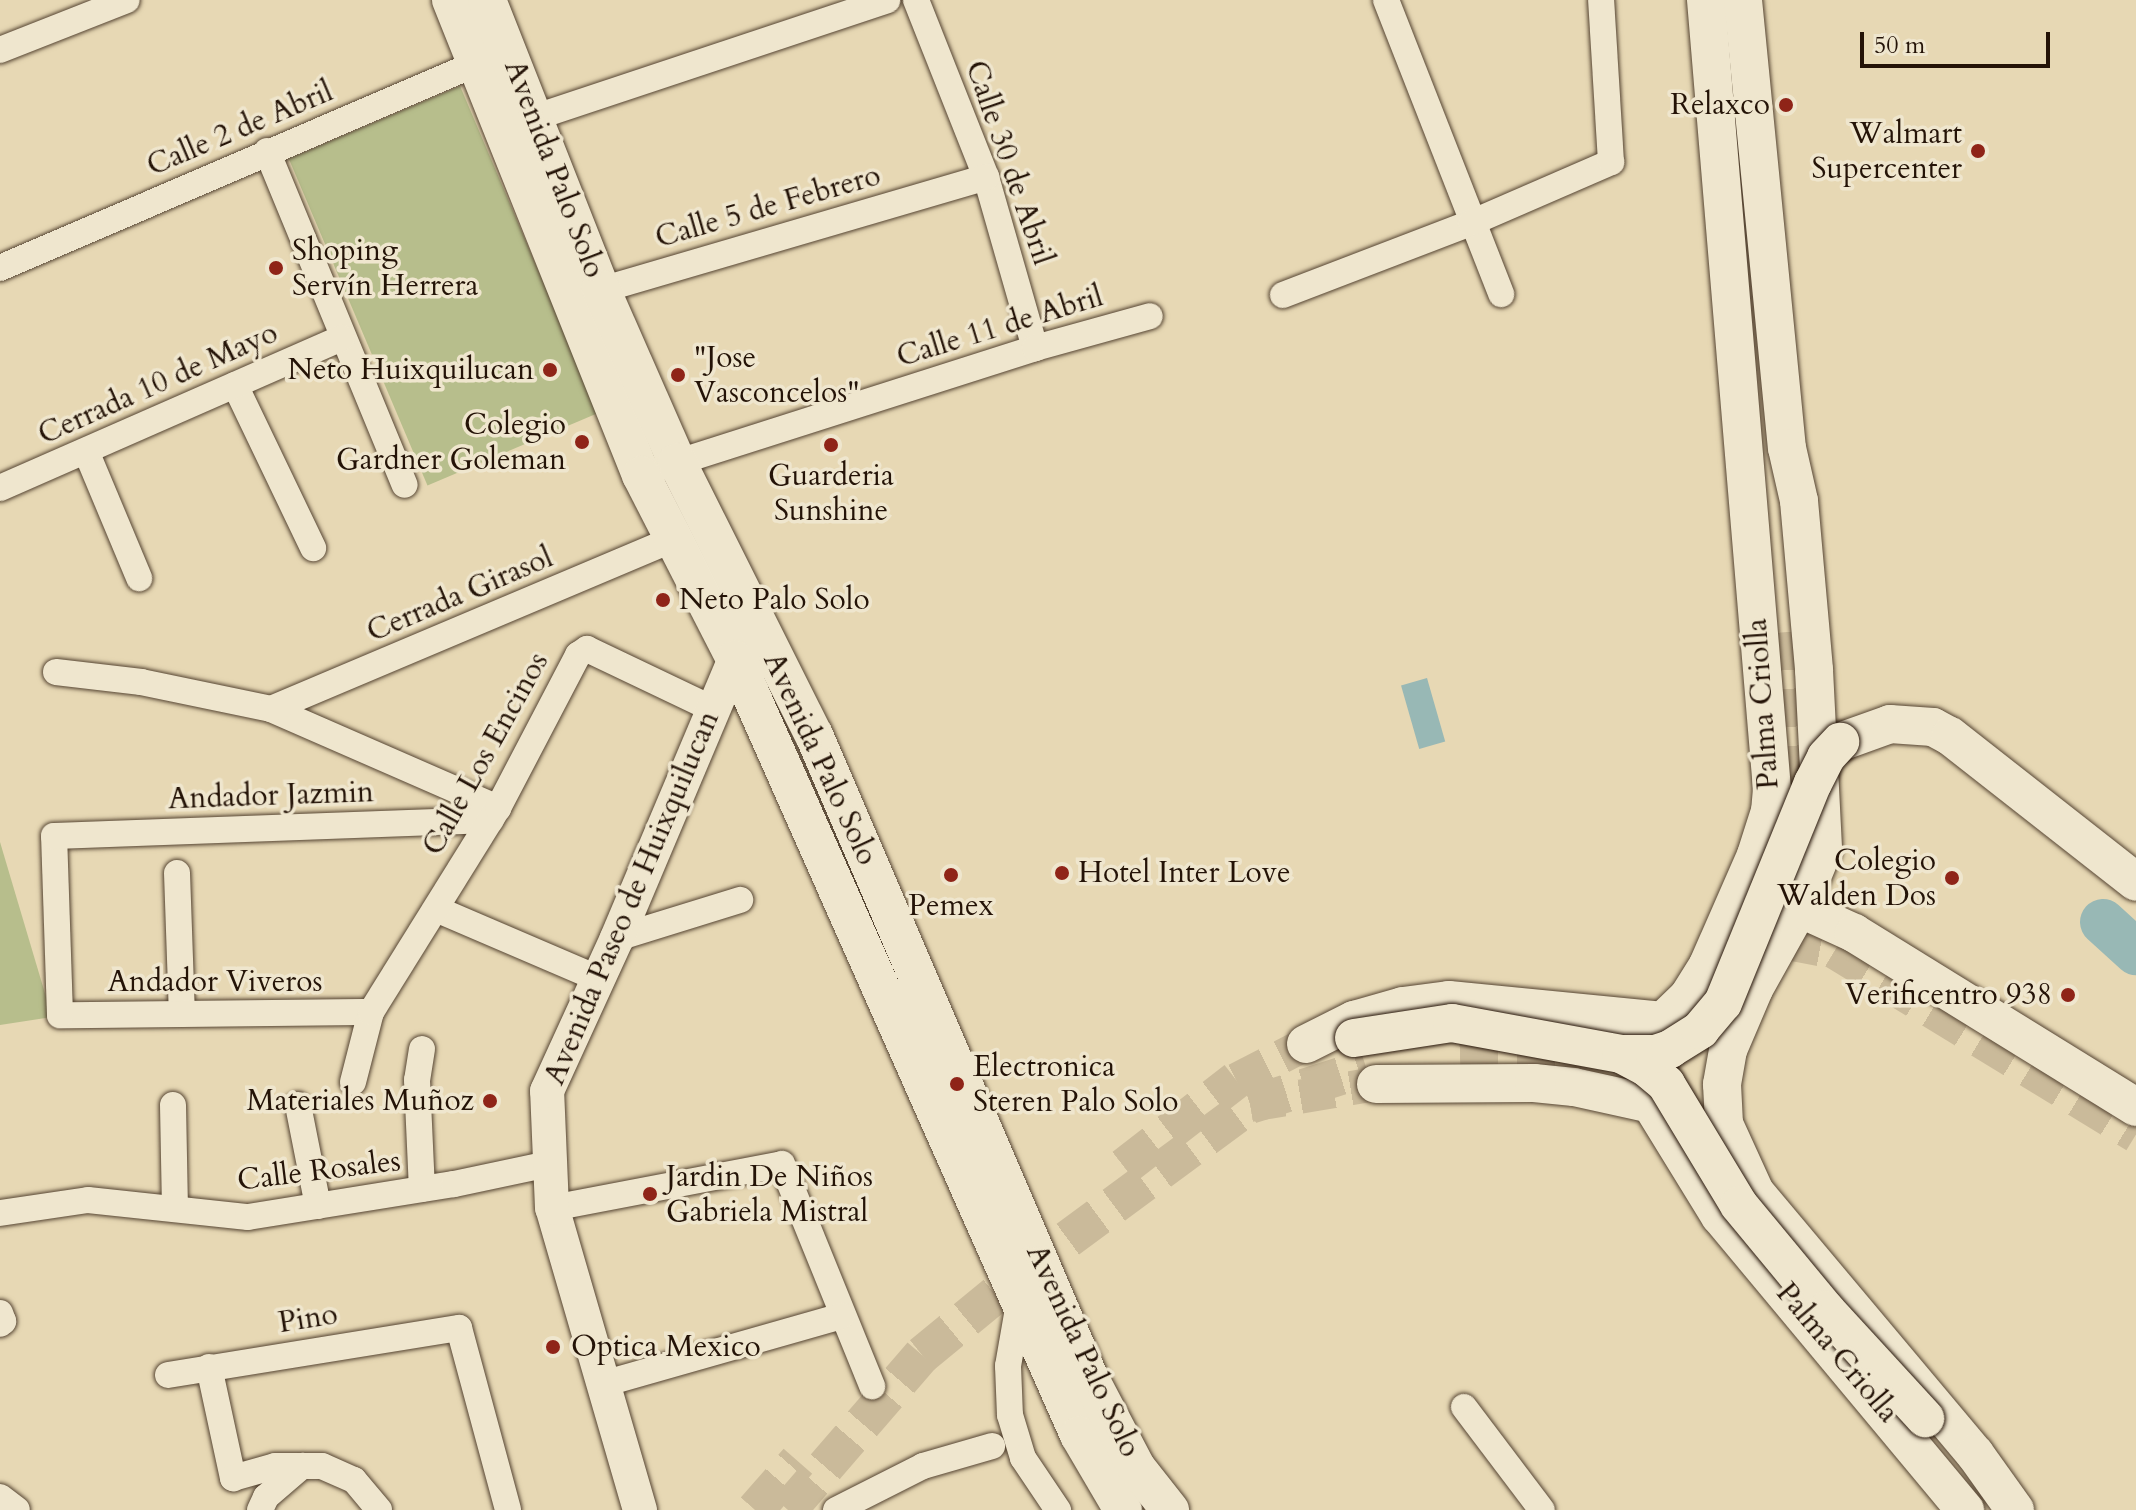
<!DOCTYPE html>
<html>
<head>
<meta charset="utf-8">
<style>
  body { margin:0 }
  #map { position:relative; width:2136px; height:1510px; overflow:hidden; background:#e7d8b4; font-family:Cardo,serif }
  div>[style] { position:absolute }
  .green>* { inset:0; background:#b7be8c; transform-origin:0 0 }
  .water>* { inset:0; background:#98b8b5; transform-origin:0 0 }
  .river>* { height:46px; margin:-23px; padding:0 23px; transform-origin:23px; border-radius:23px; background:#98b8b5 }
  .tertiary-tunnel>* { height:34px; margin-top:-17px; transform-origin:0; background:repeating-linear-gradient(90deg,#caba9a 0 34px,transparent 0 51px) }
  .secondary-tunnel>* { height:38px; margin-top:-19px; transform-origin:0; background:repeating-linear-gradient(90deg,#caba9a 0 38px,transparent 0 57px) }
  .roads { filter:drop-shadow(0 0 2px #554432) drop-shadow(0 0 2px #554432) }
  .minor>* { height:26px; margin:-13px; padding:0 13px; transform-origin:13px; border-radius:13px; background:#efe6ce }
  .tertiary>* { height:34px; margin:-17px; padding:0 17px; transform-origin:17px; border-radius:17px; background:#efe6ce }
  .secondary>* { height:38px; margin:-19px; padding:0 19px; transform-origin:19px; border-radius:19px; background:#efe6ce }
  .bridges { filter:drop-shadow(0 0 2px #241307) drop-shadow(0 0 2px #241307) }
  .secondary-bridge>* { height:38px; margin:-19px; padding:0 19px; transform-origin:19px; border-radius:19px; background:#efe6ce }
  .dots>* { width:22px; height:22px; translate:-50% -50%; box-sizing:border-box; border:4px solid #efe6ce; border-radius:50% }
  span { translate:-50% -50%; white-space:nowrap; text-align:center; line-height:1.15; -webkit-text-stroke:7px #efe6ce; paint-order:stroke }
  .poi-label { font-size:30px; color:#241307 }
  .right { translate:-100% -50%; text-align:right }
  .left { translate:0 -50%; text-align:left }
  .street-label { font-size:30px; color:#241307 }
  .scale { position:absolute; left:1860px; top:32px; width:190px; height:36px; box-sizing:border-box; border:4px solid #241307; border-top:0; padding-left:10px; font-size:24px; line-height:28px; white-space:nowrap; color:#241307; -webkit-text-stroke:6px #efe6ce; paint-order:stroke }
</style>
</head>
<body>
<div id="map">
  <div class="green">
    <div style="left:460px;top:86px;width:355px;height:186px;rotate:67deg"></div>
    <div style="clip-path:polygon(0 842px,52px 1017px,0 1025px)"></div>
  </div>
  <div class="water">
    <div style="left:1427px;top:678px;width:66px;height:27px;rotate:74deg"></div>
  </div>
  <div class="river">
    <div style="left:2103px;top:922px;width:45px;rotate:42.3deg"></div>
  </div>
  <div class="tertiary-tunnel">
    <div style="left:1236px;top:1080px;width:79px;rotate:-27.2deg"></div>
    <div style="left:1250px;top:1105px;width:128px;rotate:-9.5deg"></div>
  </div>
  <div class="secondary-tunnel">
    <div style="left:1786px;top:632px;width:191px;rotate:85.2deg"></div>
    <div style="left:1763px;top:947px;width:21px;rotate:-19deg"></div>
    <div style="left:1783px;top:940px;width:53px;rotate:10.9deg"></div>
    <div style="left:1835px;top:950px;width:353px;rotate:31.4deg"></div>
    <div style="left:1460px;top:1058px;width:113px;rotate:-2.5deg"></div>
    <div style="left:1124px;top:1167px;width:142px;rotate:-37.8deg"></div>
    <div style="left:755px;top:1510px;width:65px;rotate:-48.7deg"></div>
    <div style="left:788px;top:1510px;width:205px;rotate:-49.2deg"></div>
    <div style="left:922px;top:1355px;width:129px;rotate:-39.4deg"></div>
    <div style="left:1022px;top:1273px;width:283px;rotate:-36.4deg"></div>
    <div style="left:1250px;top:1105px;width:122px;rotate:-17.7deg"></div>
  </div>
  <div class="roads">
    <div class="minor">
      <div style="left:916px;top:0;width:190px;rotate:68.4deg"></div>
      <div style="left:986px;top:177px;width:178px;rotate:74deg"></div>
      <div style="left:1386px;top:0;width:316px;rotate:68.6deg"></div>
      <div style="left:0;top:50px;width:136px;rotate:-21.5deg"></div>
      <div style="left:521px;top:122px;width:386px;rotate:-18.4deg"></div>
      <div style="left:267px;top:151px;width:361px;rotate:67.6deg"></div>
      <div style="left:0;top:268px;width:532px;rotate:-23.24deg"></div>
      <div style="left:587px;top:294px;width:416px;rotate:-16.3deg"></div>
      <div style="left:1283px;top:295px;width:201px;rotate:-21deg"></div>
      <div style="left:1471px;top:223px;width:153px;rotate:-23.5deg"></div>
      <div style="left:1611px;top:162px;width:162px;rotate:-93.5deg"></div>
      <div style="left:235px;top:385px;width:181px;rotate:64.4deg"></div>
      <div style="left:86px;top:451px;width:138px;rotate:67.3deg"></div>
      <div style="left:663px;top:467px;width:391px;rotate:-17.7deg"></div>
      <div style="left:1035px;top:348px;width:119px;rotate:-15.5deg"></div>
      <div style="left:0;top:488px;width:373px;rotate:-23.7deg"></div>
      <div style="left:56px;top:672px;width:86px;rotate:6.7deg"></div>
      <div style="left:141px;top:682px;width:133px;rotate:11.7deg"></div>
      <div style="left:271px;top:709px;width:248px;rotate:23.6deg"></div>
      <div style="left:271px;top:709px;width:437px;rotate:-22.9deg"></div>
      <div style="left:177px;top:873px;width:141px;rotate:88deg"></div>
      <div style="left:436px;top:909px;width:177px;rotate:23.2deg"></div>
      <div style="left:617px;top:938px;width:129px;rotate:-17.2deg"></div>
      <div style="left:371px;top:1012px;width:311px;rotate:179.4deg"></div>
      <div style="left:60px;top:1015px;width:179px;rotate:-91.9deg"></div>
      <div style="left:54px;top:836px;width:437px;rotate:-2.1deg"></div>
      <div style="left:422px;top:1049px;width:31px;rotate:99deg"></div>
      <div style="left:417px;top:1080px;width:109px;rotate:87.4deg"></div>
      <div style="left:353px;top:1082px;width:72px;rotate:-75.6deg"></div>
      <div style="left:371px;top:1012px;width:240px;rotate:-58.1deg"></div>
      <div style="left:498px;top:808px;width:173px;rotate:-62.4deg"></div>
      <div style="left:578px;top:655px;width:11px;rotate:-34deg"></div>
      <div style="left:587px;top:649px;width:140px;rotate:25.5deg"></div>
      <div style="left:173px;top:1105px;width:104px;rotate:88.9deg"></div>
      <div style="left:298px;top:1105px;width:103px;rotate:78.8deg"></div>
      <div style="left:552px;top:1208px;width:234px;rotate:-10.8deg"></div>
      <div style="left:782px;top:1164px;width:240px;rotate:67.9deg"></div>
      <div style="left:0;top:1213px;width:89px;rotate:-8.4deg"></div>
      <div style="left:88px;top:1200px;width:161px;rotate:6.1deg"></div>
      <div style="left:248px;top:1217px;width:209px;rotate:-9.1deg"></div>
      <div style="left:454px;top:1184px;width:97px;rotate:-11.9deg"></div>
      <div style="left:1019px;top:1303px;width:64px;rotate:99.9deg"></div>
      <div style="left:1008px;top:1366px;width:49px;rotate:87.7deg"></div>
      <div style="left:1010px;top:1415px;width:45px;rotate:73.2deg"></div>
      <div style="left:1023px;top:1458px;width:63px;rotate:56.1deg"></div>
      <div style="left:0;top:1313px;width:9px;rotate:69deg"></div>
      <div style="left:3px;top:1321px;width:4px;rotate:135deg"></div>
      <div style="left:209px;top:1367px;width:114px;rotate:77.8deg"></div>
      <div style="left:233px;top:1478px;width:44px;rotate:-15.9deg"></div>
      <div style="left:275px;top:1466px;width:47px"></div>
      <div style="left:322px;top:1466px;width:35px;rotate:24deg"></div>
      <div style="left:354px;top:1480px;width:39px;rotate:50deg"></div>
      <div style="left:168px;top:1375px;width:295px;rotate:-9.2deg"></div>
      <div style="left:459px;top:1328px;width:188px;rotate:74.9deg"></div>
      <div style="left:603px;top:1384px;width:248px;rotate:-15.9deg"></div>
      <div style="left:1464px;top:1407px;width:129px;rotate:52.9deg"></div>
      <div style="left:0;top:1497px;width:21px;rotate:37deg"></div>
      <div style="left:260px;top:1510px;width:14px;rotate:-65deg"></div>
      <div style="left:266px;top:1497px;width:48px;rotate:-40.7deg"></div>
      <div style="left:836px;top:1510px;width:97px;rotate:-26.8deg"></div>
      <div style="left:923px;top:1466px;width:72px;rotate:-16.2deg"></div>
    </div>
    <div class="tertiary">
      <div style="left:640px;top:1510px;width:315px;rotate:-106.2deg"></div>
      <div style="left:552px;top:1208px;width:117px;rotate:-92.4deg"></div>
      <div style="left:547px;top:1091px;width:168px;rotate:-65.4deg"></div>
      <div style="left:617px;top:938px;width:324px;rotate:-67.1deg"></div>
    </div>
    <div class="secondary">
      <div style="left:451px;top:0;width:512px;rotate:68.2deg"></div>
      <div style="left:641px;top:475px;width:207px;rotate:62.9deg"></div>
      <div style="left:735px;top:659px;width:849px;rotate:66.09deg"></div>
      <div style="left:1079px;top:1435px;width:87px;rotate:59.6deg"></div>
      <div style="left:487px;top:0;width:311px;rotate:68.5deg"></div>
      <div style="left:601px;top:289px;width:189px;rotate:66.3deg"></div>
      <div style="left:677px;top:462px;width:305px;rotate:63.4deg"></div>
      <div style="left:814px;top:735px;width:698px;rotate:66.81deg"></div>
      <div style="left:1089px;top:1377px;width:102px;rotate:62.4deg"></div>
      <div style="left:1136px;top:1467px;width:55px;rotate:51.7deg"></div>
      <div style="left:1706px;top:0;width:792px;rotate:85.22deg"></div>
      <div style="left:1772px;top:789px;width:22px;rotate:95deg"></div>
      <div style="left:1770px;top:811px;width:46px;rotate:107.7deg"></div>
      <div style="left:1756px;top:855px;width:120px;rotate:113.6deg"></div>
      <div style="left:1708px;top:965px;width:36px;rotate:122deg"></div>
      <div style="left:1689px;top:996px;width:36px;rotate:136deg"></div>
      <div style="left:1663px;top:1021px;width:43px;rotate:110.6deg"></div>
      <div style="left:1648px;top:1061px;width:43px;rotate:86deg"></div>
      <div style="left:1651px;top:1104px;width:132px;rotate:58.4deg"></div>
      <div style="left:1720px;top:1216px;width:383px;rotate:50.2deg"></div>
      <div style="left:1743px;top:0;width:450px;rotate:84.4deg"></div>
      <div style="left:1787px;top:448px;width:54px;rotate:77.2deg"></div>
      <div style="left:1799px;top:501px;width:170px;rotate:84.9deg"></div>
      <div style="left:1814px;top:670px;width:180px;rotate:87.1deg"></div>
      <div style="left:1823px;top:850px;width:63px;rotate:112.5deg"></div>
      <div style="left:1799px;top:908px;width:93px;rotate:119.1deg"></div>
      <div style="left:1754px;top:989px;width:66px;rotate:113.1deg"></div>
      <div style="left:1728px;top:1050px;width:35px;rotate:100deg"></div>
      <div style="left:1722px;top:1084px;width:40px;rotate:87.1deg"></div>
      <div style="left:1724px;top:1124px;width:75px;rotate:65.5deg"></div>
      <div style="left:1755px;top:1192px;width:342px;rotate:50deg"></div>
      <div style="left:1975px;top:1454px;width:69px;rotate:54.5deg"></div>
      <div style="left:1840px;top:742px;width:53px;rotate:-19.8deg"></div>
      <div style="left:1890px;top:724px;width:43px;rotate:4deg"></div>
      <div style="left:1933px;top:727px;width:19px;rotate:28deg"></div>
      <div style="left:1950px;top:736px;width:236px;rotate:38.1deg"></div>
      <div style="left:1777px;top:898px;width:85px;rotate:24.4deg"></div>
      <div style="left:1854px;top:933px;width:331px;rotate:31.7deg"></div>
      <div style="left:1306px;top:1044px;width:54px;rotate:-26.6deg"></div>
      <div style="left:1354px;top:1020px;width:51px;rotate:-15.9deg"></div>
      <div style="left:1403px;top:1006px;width:46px;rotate:-7.4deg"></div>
      <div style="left:1449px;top:1000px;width:215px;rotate:5.6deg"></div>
      <div style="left:1376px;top:1084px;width:158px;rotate:-0.4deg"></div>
      <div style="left:1534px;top:1083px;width:40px;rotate:5.7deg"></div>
      <div style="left:1574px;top:1087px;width:79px;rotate:12.4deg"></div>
    </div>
  </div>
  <div class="bridges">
    <div class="secondary-bridge">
      <div style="left:1354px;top:1038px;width:99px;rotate:-8.7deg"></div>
      <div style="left:1452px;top:1023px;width:172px;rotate:10.4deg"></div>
      <div style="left:1621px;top:1054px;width:30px;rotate:28deg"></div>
      <div style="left:1647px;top:1068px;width:25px;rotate:40deg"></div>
      <div style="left:1666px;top:1084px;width:141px;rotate:58.9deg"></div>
      <div style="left:1739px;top:1205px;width:136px;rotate:50.4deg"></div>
      <div style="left:1826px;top:1310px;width:147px;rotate:47.5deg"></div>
      <div style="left:1621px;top:1054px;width:34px"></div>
      <div style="left:1655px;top:1054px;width:16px;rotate:-18deg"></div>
      <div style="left:1670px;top:1049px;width:36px;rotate:-32deg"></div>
      <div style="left:1700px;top:1030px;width:35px;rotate:-50deg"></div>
      <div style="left:1723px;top:1003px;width:238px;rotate:-67.8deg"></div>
      <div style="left:1813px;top:783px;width:29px;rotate:-63deg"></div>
      <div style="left:1826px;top:757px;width:21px;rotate:-47deg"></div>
    </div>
  </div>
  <div class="dots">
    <div style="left:1786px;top:105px;background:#8f2418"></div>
    <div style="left:1978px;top:151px;background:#8f2418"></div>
    <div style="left:276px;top:268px;background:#8f2418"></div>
    <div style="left:550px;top:370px;background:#8f2418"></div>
    <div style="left:678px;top:375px;background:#8f2418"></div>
    <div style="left:582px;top:442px;background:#8f2418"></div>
    <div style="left:831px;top:445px;background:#8f2418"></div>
    <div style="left:663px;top:600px;background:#8f2418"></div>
    <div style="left:1062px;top:873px;background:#8f2418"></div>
    <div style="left:951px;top:875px;background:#8f2418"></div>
    <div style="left:1952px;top:878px;background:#8f2418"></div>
    <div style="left:2068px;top:995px;background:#8f2418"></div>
    <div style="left:957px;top:1084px;background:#8f2418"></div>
    <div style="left:490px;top:1101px;background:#8f2418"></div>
    <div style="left:650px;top:1194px;background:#8f2418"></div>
    <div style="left:553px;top:1347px;background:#8f2418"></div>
  </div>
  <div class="poi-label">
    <span class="right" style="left:1770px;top:105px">Relaxco</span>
    <span class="right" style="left:1962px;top:151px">Walmart<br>Supercenter</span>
    <span class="left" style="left:292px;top:268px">Shoping<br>Servín Herrera</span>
    <span class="left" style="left:694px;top:375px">"Jose<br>Vasconcelos"</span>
    <span class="right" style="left:534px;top:370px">Neto Huixquilucan</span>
    <span class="right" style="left:566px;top:442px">Colegio<br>Gardner Goleman</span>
    <span style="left:831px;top:493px">Guarderia<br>Sunshine</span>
    <span class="left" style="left:679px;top:600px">Neto Palo Solo</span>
    <span class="right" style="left:1936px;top:878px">Colegio<br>Walden Dos</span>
    <span class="left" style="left:1078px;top:873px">Hotel Inter Love</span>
    <span style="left:951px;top:906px">Pemex</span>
    <span class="right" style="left:2052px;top:995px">Verificentro 938</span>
    <span class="left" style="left:973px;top:1084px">Electronica<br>Steren Palo Solo</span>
    <span class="right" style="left:474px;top:1101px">Materiales Muñoz</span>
    <span class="left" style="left:666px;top:1194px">Jardin De Niños<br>Gabriela Mistral</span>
    <span class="left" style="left:571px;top:1347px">Optica Mexico</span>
  </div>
  <div class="street-label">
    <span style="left:240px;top:129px;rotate:-23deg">Calle 2 de Abril</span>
    <span style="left:1009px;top:163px;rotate:71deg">Calle 30 de Abril</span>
    <span style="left:554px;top:169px;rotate:69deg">Avenida Palo Solo</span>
    <span style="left:768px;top:207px;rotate:-16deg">Calle 5 de Febrero</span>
    <span style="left:1000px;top:327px;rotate:-17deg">Calle 11 de Abril</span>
    <span style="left:158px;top:384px;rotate:-24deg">Cerrada 10 de Mayo</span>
    <span style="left:460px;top:595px;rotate:-23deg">Cerrada Girasol</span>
    <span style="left:1763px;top:704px;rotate:-94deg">Palma Criolla</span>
    <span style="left:486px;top:754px;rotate:-61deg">Calle Los Encinos</span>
    <span style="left:820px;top:759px;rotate:65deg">Avenida Palo Solo</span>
    <span style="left:271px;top:796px;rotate:-2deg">Andador Jazmin</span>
    <span style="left:632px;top:898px;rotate:-67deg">Avenida Paseo de Huixquilucan</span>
    <span style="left:215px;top:982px">Andador Viveros</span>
    <span style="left:319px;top:1171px;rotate:-7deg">Calle Rosales</span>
    <span style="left:308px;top:1319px;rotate:-9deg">Pino</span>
    <span style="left:1083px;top:1351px;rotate:65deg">Avenida Palo Solo</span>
    <span style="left:1837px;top:1353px;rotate:50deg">Palma Criolla</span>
  </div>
  <div class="scale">50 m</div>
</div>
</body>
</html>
